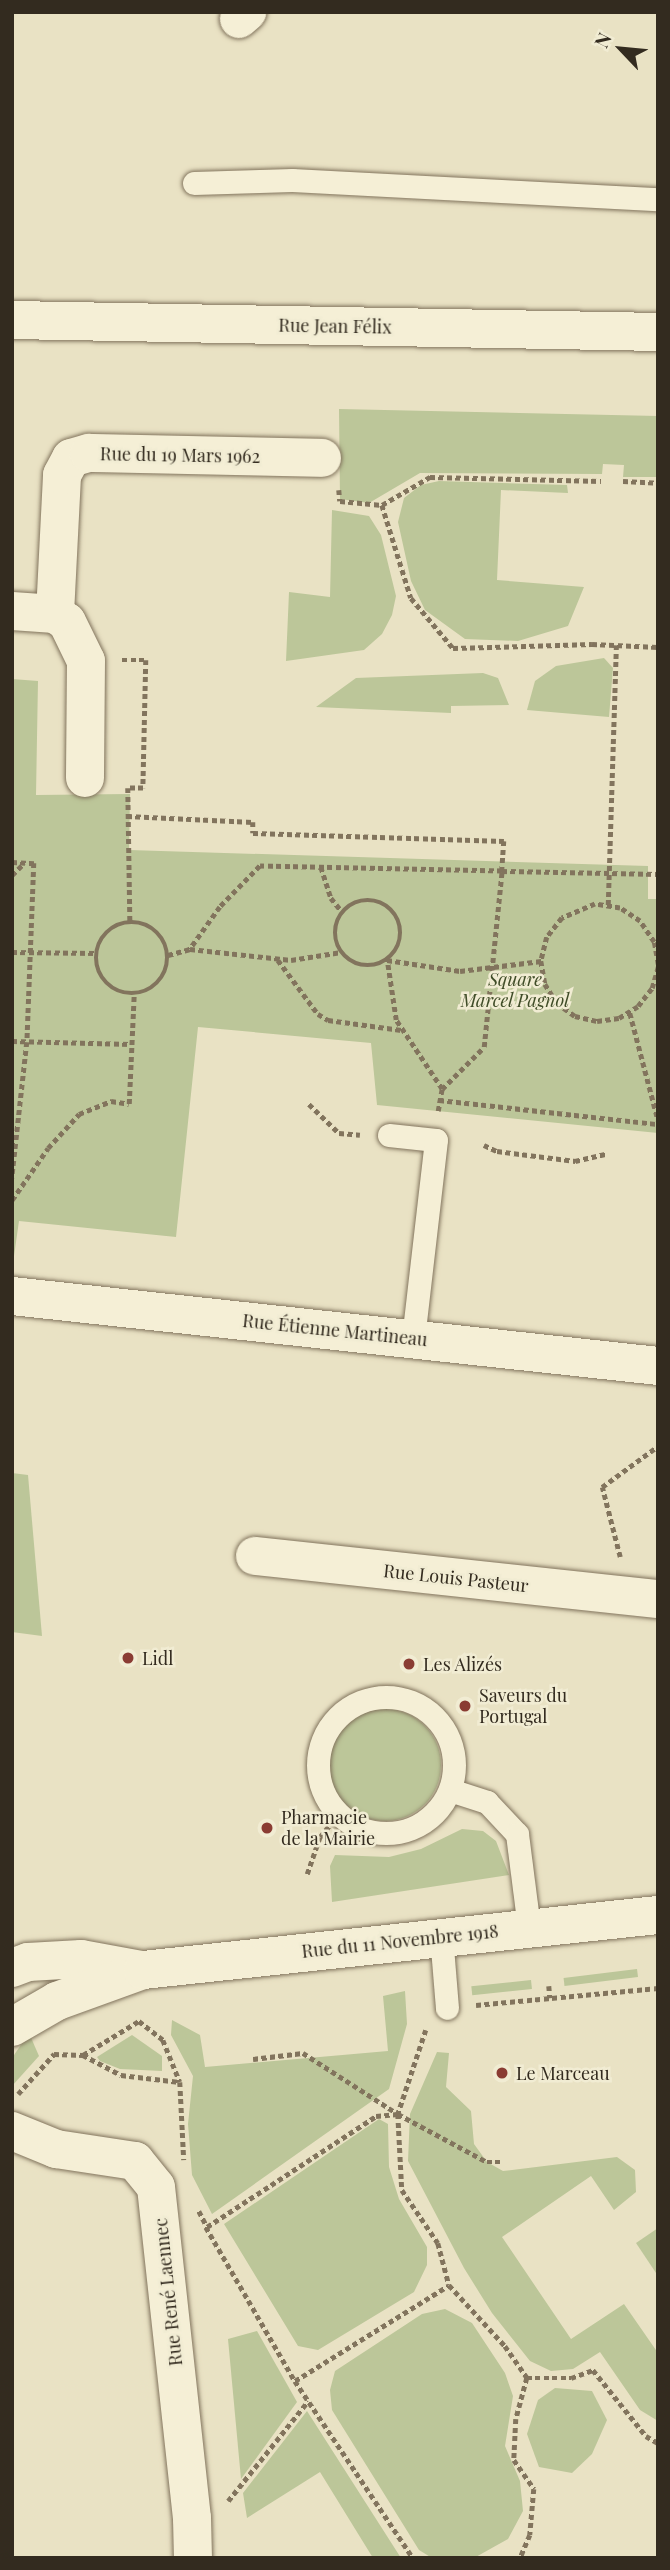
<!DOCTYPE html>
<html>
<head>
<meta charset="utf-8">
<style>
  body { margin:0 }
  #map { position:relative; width:670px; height:2570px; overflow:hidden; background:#e9e2c4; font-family:"Playfair Display",serif }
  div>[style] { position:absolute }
  .green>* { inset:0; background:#bcc699; transform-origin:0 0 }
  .round { border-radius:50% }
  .path>* { height:4.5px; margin-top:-2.25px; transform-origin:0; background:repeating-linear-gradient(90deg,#82745d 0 5px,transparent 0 8.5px) }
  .path>.ring { margin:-2.25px; padding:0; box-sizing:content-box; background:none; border:4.5px solid #82745d; border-radius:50% }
  .roads { filter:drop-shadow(0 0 2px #82745d) drop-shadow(0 0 2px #82745d) }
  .service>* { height:23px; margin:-11.5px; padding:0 11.5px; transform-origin:11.5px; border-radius:11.5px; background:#f5efd6 }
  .service>.ring { margin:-11.5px; padding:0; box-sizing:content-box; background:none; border:23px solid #f5efd6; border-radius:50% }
  .minor>* { height:38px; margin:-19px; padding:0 19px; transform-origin:19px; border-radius:19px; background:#f5efd6 }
  .dots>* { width:19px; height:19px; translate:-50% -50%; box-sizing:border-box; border:4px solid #f1ecd3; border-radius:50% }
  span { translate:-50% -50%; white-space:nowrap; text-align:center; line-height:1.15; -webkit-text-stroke:5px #f1ecd3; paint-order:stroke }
  .street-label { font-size:18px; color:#332b1f }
  .park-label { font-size:18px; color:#404d28; font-style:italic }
  .poi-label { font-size:18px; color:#332b1f }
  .left { translate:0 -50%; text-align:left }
  .frame { position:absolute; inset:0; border:14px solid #332b1f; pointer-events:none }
  .north { position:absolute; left:586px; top:14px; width:70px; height:70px; -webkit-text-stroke:5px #f1ecd3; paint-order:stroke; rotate:296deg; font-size:19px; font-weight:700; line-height:28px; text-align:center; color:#332b1f }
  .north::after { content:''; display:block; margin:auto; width:24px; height:32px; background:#332b1f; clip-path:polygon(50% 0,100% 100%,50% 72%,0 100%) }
</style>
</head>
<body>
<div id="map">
  <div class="green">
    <div style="clip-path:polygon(339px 409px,658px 416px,658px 477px,623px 477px,624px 465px,603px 464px,602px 474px,420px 473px,369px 503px,340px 499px)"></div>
    <div style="clip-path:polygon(439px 481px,567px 485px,568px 493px,501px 490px,497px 580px,584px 587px,568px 626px,518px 641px,465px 639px,425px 610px,411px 581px,398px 522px,404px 498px,421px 485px)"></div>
    <div style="clip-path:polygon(332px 510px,369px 516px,381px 535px,396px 596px,392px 615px,382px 634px,364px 650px,286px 661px,289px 592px,330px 597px)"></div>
    <div style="clip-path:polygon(604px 658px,613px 668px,609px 717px,527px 710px,535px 681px,556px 666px)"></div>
    <div style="clip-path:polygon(483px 673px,498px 678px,509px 705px,451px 706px,451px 713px,316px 707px,356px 678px)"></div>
    <div style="clip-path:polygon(12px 679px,38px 681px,36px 795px,130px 794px,129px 850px,648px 866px,648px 899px,658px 899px,658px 1133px,377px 1105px,371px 1043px,198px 1027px,176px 1237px,19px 1221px,12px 1270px)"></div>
    <div style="clip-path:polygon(12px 1473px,28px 1475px,42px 1636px,12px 1632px)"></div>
    <div class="round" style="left:329px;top:1709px;width:112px;height:112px"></div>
    <div style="clip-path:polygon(462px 1829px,483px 1831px,496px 1841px,509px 1875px,332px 1902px,330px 1866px,335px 1855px,389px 1857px,421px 1849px)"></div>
    <div style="left:637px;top:1969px;width:8px;height:74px;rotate:83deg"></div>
    <div style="left:531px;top:1980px;width:9px;height:60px;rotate:84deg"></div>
    <div style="clip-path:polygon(405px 1991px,407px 2024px,389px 2089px,212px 2214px,192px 2175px,188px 2124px,193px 2076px,171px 2035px,172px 2020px,200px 2035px,205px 2067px,388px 2051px,383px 1996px)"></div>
    <div style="clip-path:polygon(29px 2033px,39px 2056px,12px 2086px,12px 2058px)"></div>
    <div style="clip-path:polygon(132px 2035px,162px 2056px,162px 2071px,120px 2069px,100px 2061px,97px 2057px)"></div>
    <div style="clip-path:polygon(437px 2052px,449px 2053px,446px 2087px,471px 2111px,474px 2144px,487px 2162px,503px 2171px,617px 2157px,635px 2170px,636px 2192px,614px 2210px,591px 2176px,502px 2237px,571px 2339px,624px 2304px,658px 2353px,658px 2421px,640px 2410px,600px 2352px,573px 2369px,551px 2371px,530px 2361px,492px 2313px,464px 2268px,408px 2161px,410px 2114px)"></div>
    <div style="clip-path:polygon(379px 2119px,388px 2124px,389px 2167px,399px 2199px,427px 2247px,427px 2265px,414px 2292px,318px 2350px,298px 2346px,224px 2224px)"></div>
    <div style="clip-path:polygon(658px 2228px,658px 2276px,636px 2243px)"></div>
    <div style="clip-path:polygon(445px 2309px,472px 2323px,505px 2373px,513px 2396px,505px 2446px,520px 2481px,523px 2511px,508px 2539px,474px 2558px,432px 2558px,419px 2550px,332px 2410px,330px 2390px,335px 2371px,422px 2314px)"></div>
    <div style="clip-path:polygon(257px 2331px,297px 2402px,241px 2479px,228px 2339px)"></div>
    <div style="clip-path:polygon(555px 2388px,592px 2391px,607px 2420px,592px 2454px,572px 2473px,539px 2467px,527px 2434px,538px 2400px)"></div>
    <div style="clip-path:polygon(307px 2411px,401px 2558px,373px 2558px,320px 2472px,247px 2518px,243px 2493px)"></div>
  </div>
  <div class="path">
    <div style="left:623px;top:481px;width:35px;rotate:3deg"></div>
    <div style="left:339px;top:490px;width:11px;rotate:85deg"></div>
    <div style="left:340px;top:501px;width:42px;rotate:5.4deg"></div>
    <div style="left:382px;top:505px;width:56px;rotate:-30.3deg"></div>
    <div style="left:430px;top:477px;width:171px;rotate:1.3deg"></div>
    <div style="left:382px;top:505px;width:97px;rotate:72.7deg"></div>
    <div style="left:411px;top:598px;width:65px;rotate:50deg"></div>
    <div style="left:453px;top:648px;width:139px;rotate:-1.6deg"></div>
    <div style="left:592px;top:644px;width:66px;rotate:2.6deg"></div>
    <div style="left:122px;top:660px;width:24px"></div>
    <div style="left:146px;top:660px;width:128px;rotate:91.3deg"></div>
    <div style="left:143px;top:788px;width:15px;rotate:180deg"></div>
    <div style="left:128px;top:788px;width:134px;rotate:89.1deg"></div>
    <div style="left:127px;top:816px;width:126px;rotate:2.7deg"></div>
    <div style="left:253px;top:822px;width:11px;rotate:90deg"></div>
    <div style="left:253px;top:833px;width:251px;rotate:1.8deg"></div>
    <div style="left:504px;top:841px;width:30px;rotate:94deg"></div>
    <div style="left:502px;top:871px;width:242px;rotate:-178.8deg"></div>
    <div style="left:260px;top:866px;width:57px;rotate:134.3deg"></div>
    <div style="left:220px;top:907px;width:52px;rotate:125.5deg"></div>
    <div style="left:12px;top:862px;width:22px;rotate:3deg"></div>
    <div style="left:34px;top:863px;width:179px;rotate:92.2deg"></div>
    <div style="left:27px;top:1042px;width:137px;rotate:96.3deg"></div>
    <div style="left:321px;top:867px;width:33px;rotate:72deg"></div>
    <div style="left:331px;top:898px;width:19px;rotate:51deg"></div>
    <div style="left:12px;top:875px;width:17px;rotate:-45deg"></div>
    <div class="ring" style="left:335px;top:900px;width:61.5px;height:61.5px"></div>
    <div style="left:608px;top:905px;width:260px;rotate:-88.2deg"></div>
    <div class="ring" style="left:96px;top:922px;width:67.5px;height:67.5px"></div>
    <div style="left:12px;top:952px;width:84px;rotate:0.7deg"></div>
    <div style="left:168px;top:955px;width:23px;rotate:-15deg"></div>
    <div style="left:190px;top:949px;width:102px;rotate:6.2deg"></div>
    <div style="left:291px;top:960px;width:51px;rotate:-9.1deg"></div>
    <div style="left:278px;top:960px;width:67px;rotate:53.5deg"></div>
    <div style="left:318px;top:1014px;width:12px;rotate:31deg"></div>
    <div style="left:328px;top:1020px;width:74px;rotate:7.8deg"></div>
    <div style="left:658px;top:964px;width:22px;rotate:-100deg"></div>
    <div style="left:654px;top:942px;width:25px;rotate:-124deg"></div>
    <div style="left:640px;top:921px;width:24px;rotate:-147deg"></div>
    <div style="left:620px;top:908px;width:25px;rotate:-171deg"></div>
    <div style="left:595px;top:904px;width:36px;rotate:157deg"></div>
    <div style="left:562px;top:918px;width:24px;rotate:128deg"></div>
    <div style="left:547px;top:937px;width:25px;rotate:104deg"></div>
    <div style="left:541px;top:961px;width:23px;rotate:80deg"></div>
    <div style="left:545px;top:984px;width:22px;rotate:58deg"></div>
    <div style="left:557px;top:1003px;width:22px;rotate:36deg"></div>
    <div style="left:575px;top:1016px;width:23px;rotate:13deg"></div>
    <div style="left:597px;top:1021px;width:22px;rotate:-8deg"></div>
    <div style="left:619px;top:1018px;width:22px;rotate:-32deg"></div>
    <div style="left:638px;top:1006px;width:23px;rotate:-52deg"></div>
    <div style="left:652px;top:988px;width:22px;rotate:-74deg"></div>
    <div style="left:630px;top:1013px;width:111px;rotate:75.3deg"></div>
    <div style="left:12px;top:1041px;width:119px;rotate:1.4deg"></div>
    <div style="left:442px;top:1089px;width:83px;rotate:-123.7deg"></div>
    <div style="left:396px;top:1020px;width:61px;rotate:-98.5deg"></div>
    <div style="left:387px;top:960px;width:74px;rotate:8.6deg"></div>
    <div style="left:460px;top:971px;width:82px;rotate:-7deg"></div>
    <div style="left:439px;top:1100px;width:220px;rotate:6.3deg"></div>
    <div style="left:309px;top:1104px;width:42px;rotate:44deg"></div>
    <div style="left:339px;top:1133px;width:21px;rotate:5deg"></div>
    <div style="left:438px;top:1111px;width:22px;rotate:-80deg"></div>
    <div style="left:442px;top:1089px;width:59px;rotate:-45deg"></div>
    <div style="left:484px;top:1047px;width:177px;rotate:-84.2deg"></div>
    <div style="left:502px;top:871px;width:156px;rotate:1.1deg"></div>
    <div style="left:484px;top:1145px;width:14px;rotate:25deg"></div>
    <div style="left:497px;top:1151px;width:79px;rotate:7.3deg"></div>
    <div style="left:575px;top:1161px;width:32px;rotate:-13deg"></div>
    <div style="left:12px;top:1200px;width:63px;rotate:-55.3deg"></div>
    <div style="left:48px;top:1148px;width:46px;rotate:-47.6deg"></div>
    <div style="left:79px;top:1114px;width:35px;rotate:-22deg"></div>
    <div style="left:111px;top:1101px;width:18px;rotate:9deg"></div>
    <div style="left:129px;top:1104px;width:110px;rotate:-87.4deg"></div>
    <div style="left:620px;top:1557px;width:72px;rotate:-104.4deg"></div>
    <div style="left:602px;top:1487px;width:69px;rotate:-36.2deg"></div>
    <div style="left:307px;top:1874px;width:39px;rotate:-71deg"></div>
    <div style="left:320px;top:1837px;width:28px;rotate:-51deg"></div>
    <div style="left:549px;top:1986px;width:12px;rotate:85deg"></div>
    <div style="left:476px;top:2005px;width:183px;rotate:-5.3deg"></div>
    <div style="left:426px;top:2030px;width:89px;rotate:108.4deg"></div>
    <div style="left:398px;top:2114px;width:76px;rotate:87deg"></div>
    <div style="left:402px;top:2190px;width:64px;rotate:55.8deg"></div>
    <div style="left:438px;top:2243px;width:43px;rotate:75.3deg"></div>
    <div style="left:83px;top:2055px;width:43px;rotate:27.8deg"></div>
    <div style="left:121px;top:2075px;width:59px;rotate:6.8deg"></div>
    <div style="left:180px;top:2082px;width:78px;rotate:87.1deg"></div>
    <div style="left:253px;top:2059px;width:50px;rotate:-6.8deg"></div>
    <div style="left:303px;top:2053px;width:113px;rotate:32.7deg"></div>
    <div style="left:398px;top:2114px;width:101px;rotate:28.3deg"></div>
    <div style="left:487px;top:2162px;width:15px"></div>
    <div style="left:18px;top:2094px;width:54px;rotate:-48deg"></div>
    <div style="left:54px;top:2054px;width:29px;rotate:2deg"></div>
    <div style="left:83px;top:2055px;width:66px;rotate:-31.3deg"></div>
    <div style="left:139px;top:2021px;width:31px;rotate:38deg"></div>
    <div style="left:163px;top:2040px;width:45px;rotate:68deg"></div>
    <div style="left:199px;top:2211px;width:18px;rotate:63deg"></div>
    <div style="left:207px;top:2227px;width:202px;rotate:-33.3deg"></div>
    <div style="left:376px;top:2116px;width:22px;rotate:-5deg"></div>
    <div style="left:206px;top:2227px;width:178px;rotate:60deg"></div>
    <div style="left:295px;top:2381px;width:213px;rotate:56.3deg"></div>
    <div style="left:527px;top:2378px;width:44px"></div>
    <div style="left:571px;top:2378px;width:23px;rotate:-20deg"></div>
    <div style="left:593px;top:2370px;width:85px;rotate:51.2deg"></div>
    <div style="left:646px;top:2436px;width:14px;rotate:30deg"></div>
    <div style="left:295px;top:2381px;width:181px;rotate:-31.9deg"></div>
    <div style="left:449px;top:2285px;width:83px;rotate:47.4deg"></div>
    <div style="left:505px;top:2346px;width:39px;rotate:55deg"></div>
    <div style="left:527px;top:2378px;width:42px;rotate:105deg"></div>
    <div style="left:516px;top:2419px;width:41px;rotate:92.8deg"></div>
    <div style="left:514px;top:2460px;width:35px;rotate:55deg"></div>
    <div style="left:534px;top:2489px;width:46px;rotate:95deg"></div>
    <div style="left:530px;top:2535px;width:25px;rotate:113deg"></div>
    <div style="left:228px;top:2501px;width:128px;rotate:-51.3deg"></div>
  </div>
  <div class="roads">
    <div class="service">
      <div style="left:194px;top:183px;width:98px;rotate:-1.8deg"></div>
      <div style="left:292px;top:180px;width:366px;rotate:3deg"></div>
      <div style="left:389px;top:1135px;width:47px;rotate:6.1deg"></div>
      <div style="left:436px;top:1140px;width:199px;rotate:96.6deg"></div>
      <div class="ring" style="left:318px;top:1697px;width:113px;height:113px"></div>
      <div style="left:450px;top:1790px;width:39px;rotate:18deg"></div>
      <div style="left:487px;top:1802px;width:44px;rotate:46.8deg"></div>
      <div style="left:517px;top:1834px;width:95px;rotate:82.7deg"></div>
      <div style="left:441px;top:1935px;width:73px;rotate:85.3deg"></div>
    </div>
    <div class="minor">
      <div style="left:239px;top:19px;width:11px;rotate:-41deg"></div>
      <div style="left:12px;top:320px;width:646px;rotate:1.06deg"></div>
      <div style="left:12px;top:611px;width:43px;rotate:4deg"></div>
      <div style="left:55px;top:614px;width:14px;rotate:34deg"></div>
      <div style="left:67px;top:622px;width:43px;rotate:64deg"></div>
      <div style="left:86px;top:661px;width:117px;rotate:90.5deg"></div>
      <div style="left:55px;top:614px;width:139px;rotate:-87.1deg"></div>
      <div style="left:62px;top:475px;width:19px;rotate:-62deg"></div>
      <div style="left:71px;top:458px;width:19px;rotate:-16deg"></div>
      <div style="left:89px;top:453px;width:233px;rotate:1.2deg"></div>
      <div style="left:12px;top:1296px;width:650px;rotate:6.18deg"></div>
      <div style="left:255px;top:1556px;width:405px;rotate:6.1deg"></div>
      <div style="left:12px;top:1968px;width:17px;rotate:-21deg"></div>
      <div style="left:28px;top:1962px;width:53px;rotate:-3.2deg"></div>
      <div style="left:81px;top:1959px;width:61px;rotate:10.4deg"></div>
      <div style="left:12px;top:2027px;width:52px;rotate:-30deg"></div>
      <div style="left:57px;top:2001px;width:91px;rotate:-19.8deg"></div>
      <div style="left:143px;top:1970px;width:518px;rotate:-6.1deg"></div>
      <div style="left:12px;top:2131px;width:48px;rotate:22.2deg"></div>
      <div style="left:56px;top:2149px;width:80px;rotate:8.6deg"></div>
      <div style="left:135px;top:2161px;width:33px;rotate:51deg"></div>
      <div style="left:156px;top:2187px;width:333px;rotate:83.8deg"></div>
      <div style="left:192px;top:2518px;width:40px;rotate:88.6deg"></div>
    </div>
  </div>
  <div class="dots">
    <div style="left:128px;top:1658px;background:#8a3c33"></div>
    <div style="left:409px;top:1664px;background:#8a3c33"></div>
    <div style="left:465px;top:1706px;background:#8a3c33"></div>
    <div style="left:267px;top:1828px;background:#8a3c33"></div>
    <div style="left:502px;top:2073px;background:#8a3c33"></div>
  </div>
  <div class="street-label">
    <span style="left:335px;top:326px;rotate:1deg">Rue Jean Félix</span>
    <span style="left:180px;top:455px;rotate:1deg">Rue du 19 Mars 1962</span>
    <span style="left:335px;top:1330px;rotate:6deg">Rue Étienne Martineau</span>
    <span style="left:456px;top:1578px;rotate:6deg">Rue Louis Pasteur</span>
    <span style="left:400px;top:1941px;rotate:-6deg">Rue du 11 Novembre 1918</span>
    <span style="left:168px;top:2292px;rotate:-96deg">Rue René Laennec</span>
  </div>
  <div class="park-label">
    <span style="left:515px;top:990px">Square<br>Marcel Pagnol</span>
  </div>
  <div class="poi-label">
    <span class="left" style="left:142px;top:1658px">Lidl</span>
    <span class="left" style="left:423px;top:1664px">Les Alizés</span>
    <span class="left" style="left:479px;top:1706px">Saveurs du<br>Portugal</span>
    <span class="left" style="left:281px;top:1828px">Pharmacie<br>de la Mairie</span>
    <span class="left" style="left:516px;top:2073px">Le Marceau</span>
  </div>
  <div class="frame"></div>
  <div class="north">N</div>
</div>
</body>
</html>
